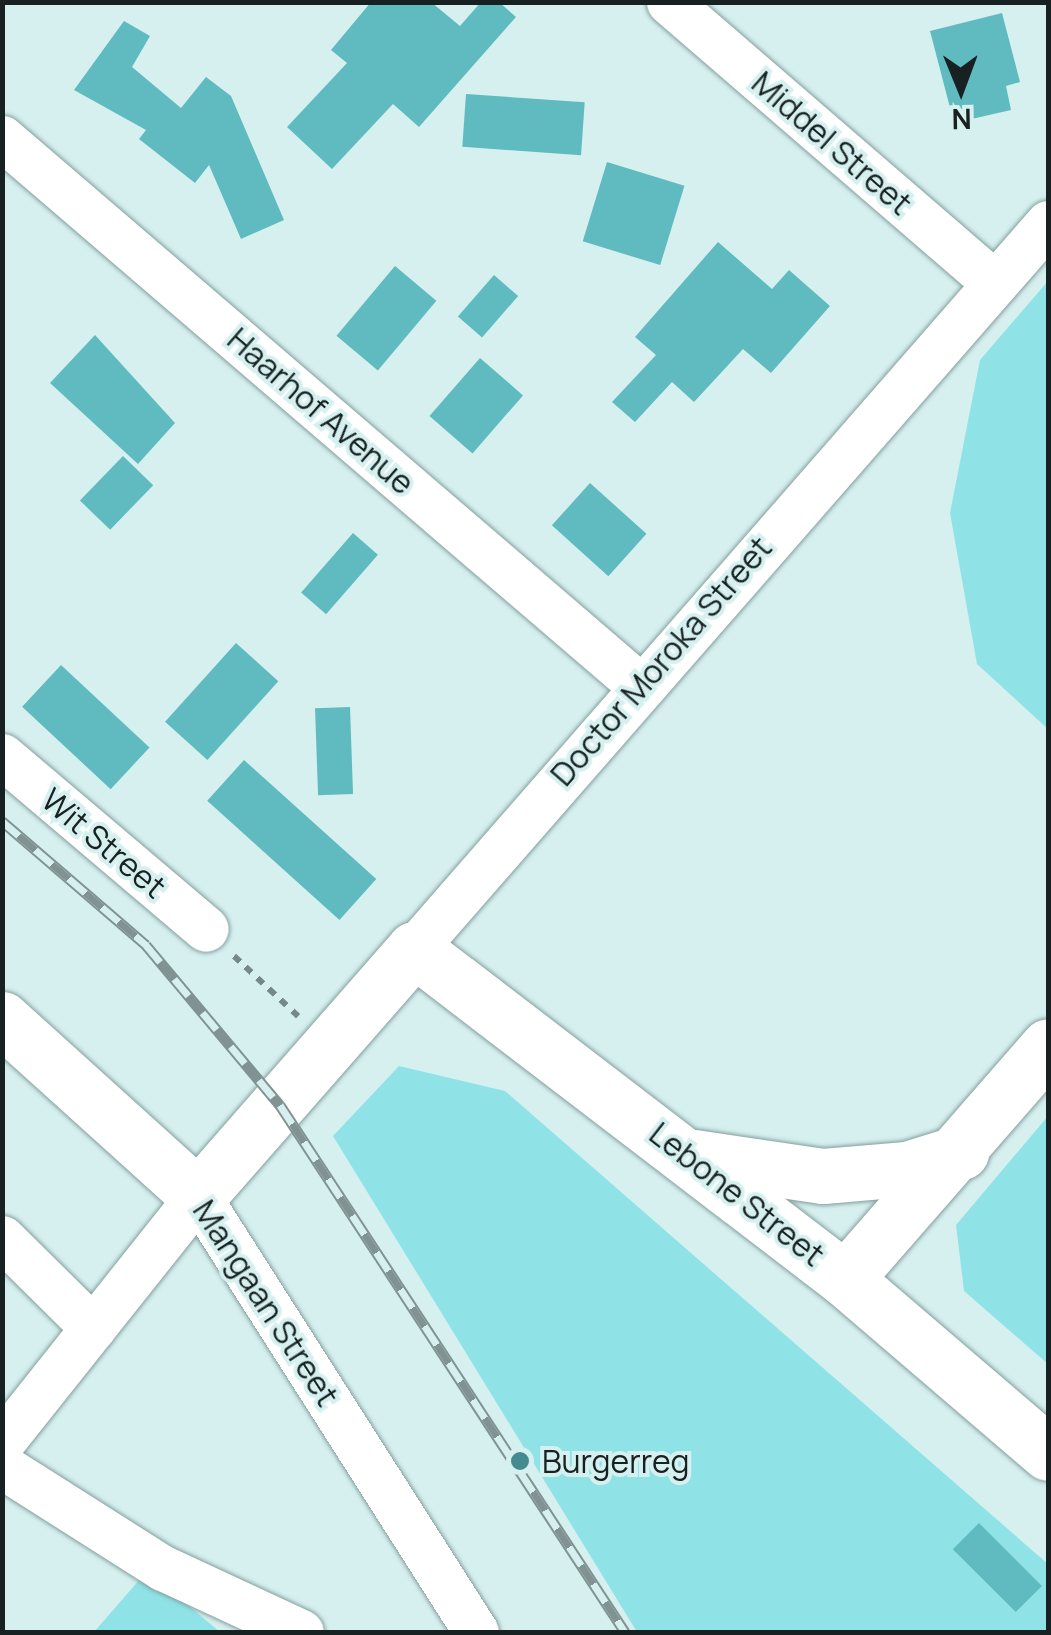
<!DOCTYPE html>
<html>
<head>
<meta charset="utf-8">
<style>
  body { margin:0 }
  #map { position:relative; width:1051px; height:1635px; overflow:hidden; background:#d6f0f0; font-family:Manrope,sans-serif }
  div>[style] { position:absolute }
  .green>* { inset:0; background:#8fe3e6 }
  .building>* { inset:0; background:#5fbbbf; transform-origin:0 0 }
  .path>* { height:6px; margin-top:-3px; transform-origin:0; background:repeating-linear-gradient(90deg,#768888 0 8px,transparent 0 16px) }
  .roads { filter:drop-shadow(0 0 2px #859e9e) drop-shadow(0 0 2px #859e9e) }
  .street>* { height:45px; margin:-22.5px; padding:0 22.5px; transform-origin:22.5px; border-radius:22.5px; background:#fff }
  .secondary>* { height:55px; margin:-27.5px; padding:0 27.5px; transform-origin:27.5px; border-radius:27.5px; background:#fff }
  .rail>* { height:11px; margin-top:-5.5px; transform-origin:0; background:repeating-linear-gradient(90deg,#d6f0f0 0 22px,#809292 0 44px); box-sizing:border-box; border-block:2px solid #809292 }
  .dots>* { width:28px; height:28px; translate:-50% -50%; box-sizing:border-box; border:5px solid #d6f0f0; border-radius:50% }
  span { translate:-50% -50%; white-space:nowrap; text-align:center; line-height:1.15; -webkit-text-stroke:8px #d6f0f0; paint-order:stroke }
  .street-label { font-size:32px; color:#182121 }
  .poi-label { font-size:32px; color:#182121 }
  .left { translate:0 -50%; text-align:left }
  .frame { position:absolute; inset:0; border:5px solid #182121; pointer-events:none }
  .north { position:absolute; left:911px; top:40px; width:100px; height:100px; -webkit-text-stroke:8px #d6f0f0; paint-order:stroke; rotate:179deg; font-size:28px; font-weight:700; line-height:40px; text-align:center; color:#182121 }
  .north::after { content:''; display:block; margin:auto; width:35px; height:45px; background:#182121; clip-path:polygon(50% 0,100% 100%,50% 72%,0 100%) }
</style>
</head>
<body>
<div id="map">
  <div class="green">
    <div style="clip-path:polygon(1048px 281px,1048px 729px,977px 664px,950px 513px,980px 360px)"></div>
    <div style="clip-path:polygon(399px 1066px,505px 1091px,1048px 1564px,1048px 1632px,637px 1632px,333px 1136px)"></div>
    <div style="clip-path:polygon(1048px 1116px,1048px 1364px,964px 1291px,956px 1225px)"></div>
    <div style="clip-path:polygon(147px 1571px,220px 1632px,94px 1632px)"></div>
  </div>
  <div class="building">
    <div style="clip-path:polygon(371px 2px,431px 2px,460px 26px,481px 2px,499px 2px,516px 17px,419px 127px,393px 104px,332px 169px,287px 127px,347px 63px,331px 50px)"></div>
    <div style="clip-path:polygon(1002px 13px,1020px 82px,1006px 86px,1011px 110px,954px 123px,930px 31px)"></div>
    <div style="clip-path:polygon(124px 21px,150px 36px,132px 67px,181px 108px,206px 77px,231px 96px,284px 220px,241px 239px,209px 165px,195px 183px,139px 139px,146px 130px,74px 90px)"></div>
    <div style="left:466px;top:94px;width:119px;height:53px;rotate:4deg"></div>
    <div style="left:607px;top:162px;width:81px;height:83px;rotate:17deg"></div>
    <div style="clip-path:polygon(718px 242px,772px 289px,789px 270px,830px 306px,771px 373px,743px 349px,694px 402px,672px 382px,635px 422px,612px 402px,656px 355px,635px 337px)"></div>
    <div style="left:395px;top:266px;width:54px;height:91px;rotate:40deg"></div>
    <div style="left:494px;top:275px;width:32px;height:55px;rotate:41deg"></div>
    <div style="clip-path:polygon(95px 335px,175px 423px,138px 464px,50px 383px)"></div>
    <div style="left:480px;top:358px;width:57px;height:77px;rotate:41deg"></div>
    <div style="left:123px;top:456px;width:42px;height:62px;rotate:44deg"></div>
    <div style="left:590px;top:483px;width:76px;height:57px;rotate:42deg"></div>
    <div style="left:353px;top:533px;width:33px;height:79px;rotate:41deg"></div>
    <div style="left:236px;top:643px;width:57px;height:106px;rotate:42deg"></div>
    <div style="left:61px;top:665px;width:121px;height:57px;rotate:43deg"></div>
    <div style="left:350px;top:707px;width:87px;height:35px;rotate:88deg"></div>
    <div style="left:244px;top:760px;width:178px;height:55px;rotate:42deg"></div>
    <div style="left:979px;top:1523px;width:89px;height:37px;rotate:45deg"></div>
  </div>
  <div class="path">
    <div style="left:234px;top:956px;width:88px;rotate:43.2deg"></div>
  </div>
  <div class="roads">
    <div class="street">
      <div style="left:669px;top:2px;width:430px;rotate:40.8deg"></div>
      <div style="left:2px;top:138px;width:840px;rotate:40.65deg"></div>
      <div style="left:2px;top:756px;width:267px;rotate:40.3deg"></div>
      <div style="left:414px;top:949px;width:964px;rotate:-48.87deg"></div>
      <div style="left:2px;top:1238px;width:128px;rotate:44.7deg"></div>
      <div style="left:2px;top:1442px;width:315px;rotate:-51.5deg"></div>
      <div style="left:198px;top:1196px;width:517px;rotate:57.48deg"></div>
      <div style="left:2px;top:1466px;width:191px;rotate:32.4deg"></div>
      <div style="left:163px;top:1568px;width:152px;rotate:24.9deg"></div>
    </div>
    <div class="secondary">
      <div style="left:2px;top:1019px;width:264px;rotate:42.1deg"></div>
      <div style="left:198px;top:1196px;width:328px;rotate:-48.8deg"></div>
      <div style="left:414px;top:949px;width:543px;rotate:37.44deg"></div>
      <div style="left:845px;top:1279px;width:267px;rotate:40.6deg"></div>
      <div style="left:694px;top:1157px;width:130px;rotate:8.4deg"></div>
      <div style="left:823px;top:1176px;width:84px;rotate:-4.8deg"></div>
      <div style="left:907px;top:1169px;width:57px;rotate:-17.5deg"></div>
      <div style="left:845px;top:1279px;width:309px;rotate:-48.9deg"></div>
    </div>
  </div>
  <div class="rail">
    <div style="left:2px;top:821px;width:190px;rotate:40.7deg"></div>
    <div style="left:146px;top:945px;width:209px;rotate:50.1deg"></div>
    <div style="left:280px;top:1105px;width:630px;rotate:56.79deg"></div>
  </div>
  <div class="dots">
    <div style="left:520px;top:1461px;background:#438b8e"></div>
  </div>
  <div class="street-label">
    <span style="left:832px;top:143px;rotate:41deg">Middel Street</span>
    <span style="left:321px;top:411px;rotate:41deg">Haarhof Avenue</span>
    <span style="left:661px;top:661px;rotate:-49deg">Doctor Moroka Street</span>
    <span style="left:104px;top:843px;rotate:40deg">Wit Street</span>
    <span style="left:737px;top:1194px;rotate:38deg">Lebone Street</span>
    <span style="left:266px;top:1303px;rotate:57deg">Mangaan Street</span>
  </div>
  <div class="poi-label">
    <span class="left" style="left:542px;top:1461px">Burgerreg</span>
  </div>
  <div class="frame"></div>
  <div class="north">N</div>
</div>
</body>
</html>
